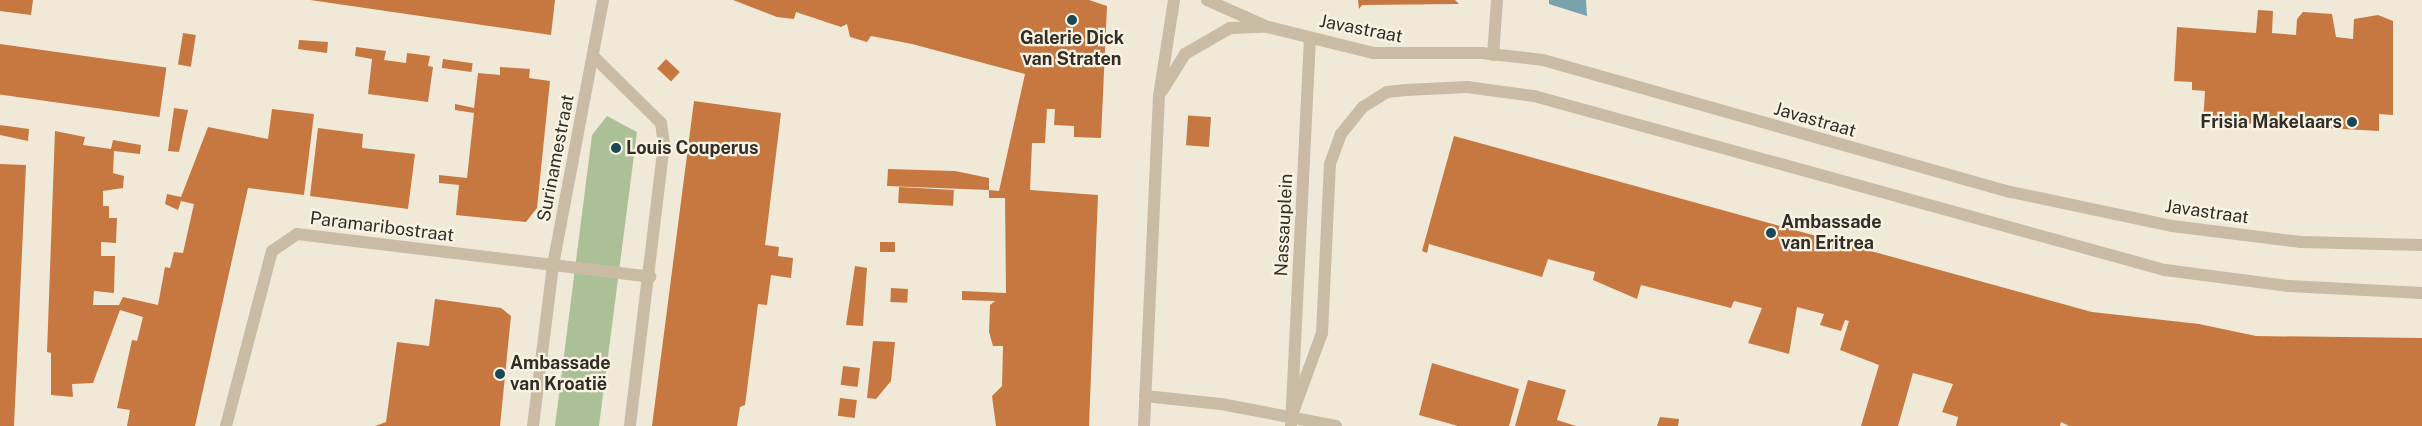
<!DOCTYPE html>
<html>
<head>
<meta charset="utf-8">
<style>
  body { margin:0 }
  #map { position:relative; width:2422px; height:426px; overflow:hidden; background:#f1e9d8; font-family:"Public Sans",sans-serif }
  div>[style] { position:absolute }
  .green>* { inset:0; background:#acc098 }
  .water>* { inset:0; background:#77a2ae }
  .building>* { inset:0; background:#c77840; transform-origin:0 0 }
  .minor>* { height:12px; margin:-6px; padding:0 6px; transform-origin:6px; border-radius:6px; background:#c9bba4 }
  .dots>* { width:14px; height:14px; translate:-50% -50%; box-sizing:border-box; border:2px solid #f9f3e4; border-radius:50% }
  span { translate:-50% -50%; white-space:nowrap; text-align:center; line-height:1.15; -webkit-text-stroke:4.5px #f9f3e4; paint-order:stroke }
  .street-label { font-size:18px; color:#342d26 }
  .poi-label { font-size:18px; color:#342d26; font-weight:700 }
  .right { translate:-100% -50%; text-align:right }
  .left { translate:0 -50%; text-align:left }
</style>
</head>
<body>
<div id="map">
  <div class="green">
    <div style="clip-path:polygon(607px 116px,637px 132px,599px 426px,555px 426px,592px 135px)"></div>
  </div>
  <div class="water">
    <div style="clip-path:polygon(1549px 0,1586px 0,1587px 16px,1549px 4px)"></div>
  </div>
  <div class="building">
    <div style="clip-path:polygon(0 0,33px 0,31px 15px,0 11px)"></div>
    <div style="clip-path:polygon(310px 0,555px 0,551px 35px)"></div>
    <div style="clip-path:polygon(733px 0,1089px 0,1107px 6px,1101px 138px,1074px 137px,1074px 126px,1054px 125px,1055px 109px,1047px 109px,1045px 143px,1032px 143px,1030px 190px,1098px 195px,1089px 426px,996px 426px,992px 396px,1002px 386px,1003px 346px,993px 346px,989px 332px,990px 305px,995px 301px,962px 300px,962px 291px,1006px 293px,1005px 198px,989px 198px,989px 190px,887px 186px,888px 169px,955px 171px,989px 178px,989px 190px,999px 191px,1025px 74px,912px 44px,871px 36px,867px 42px,850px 37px,847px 24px,841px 27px,796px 12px,794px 19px,777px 17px)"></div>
    <div style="clip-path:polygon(1358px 0,1455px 0,1459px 4px,1362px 5px,1359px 9px)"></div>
    <div style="clip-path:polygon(2258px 10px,2273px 11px,2272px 33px,2296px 35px,2297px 19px,2303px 12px,2332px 14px,2336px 37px,2353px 39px,2354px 19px,2378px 15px,2393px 21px,2393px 115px,2379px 114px,2379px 131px,2203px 121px,2205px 91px,2192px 90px,2192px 82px,2174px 81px,2177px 27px,2256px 33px)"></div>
    <div style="left:183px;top:33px;width:13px;height:32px;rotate:9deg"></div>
    <div style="clip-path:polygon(299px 40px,328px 42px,327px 53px,298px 49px)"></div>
    <div style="left:0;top:44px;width:168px;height:50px;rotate:8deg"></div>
    <div style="clip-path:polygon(356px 47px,386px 51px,384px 60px,406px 63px,407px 53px,430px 56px,428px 66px,433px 67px,428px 102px,368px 94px,372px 59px,355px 56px)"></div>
    <div style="left:443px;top:59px;width:30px;height:9px;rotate:8deg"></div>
    <div style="left:666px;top:59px;width:19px;height:13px;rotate:43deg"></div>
    <div style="clip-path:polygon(500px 67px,530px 69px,529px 78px,550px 81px,537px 208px,526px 222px,456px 215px,459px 185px,439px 183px,439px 175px,467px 178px,474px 113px,455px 110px,455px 104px,474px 108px,478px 73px,500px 75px)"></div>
    <div style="clip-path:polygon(694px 101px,781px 113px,765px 245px,779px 247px,778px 256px,793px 258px,791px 278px,771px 275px,767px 305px,758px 304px,745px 405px,740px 407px,737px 426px,652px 426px)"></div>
    <div style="clip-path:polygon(174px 108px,188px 110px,179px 152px,168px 151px)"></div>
    <div style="clip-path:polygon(272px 109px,314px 114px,304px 195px,248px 188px,195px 426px,127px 426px,130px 410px,117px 408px,132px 340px,137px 341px,143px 317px,120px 310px,93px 383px,72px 384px,73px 397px,51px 395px,51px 353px,47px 352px,55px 131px,85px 137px,83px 145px,111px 149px,113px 140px,141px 145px,140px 154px,114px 151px,113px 173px,124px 176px,123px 188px,103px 191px,103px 206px,109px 206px,109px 218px,117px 218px,116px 243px,101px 242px,101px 256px,115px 256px,114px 293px,94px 291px,93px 305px,119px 305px,123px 297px,158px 305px,165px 267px,170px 268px,174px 252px,183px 253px,194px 204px,181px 201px,178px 210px,165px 204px,167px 194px,181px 197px,208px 127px,268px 139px)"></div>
    <div style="left:1211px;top:117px;width:30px;height:23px;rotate:94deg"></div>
    <div style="clip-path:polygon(0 125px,29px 129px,28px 141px,0 135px)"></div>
    <div style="clip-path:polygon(318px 128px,363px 134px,362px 148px,415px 154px,408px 209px,310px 196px)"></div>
    <div style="clip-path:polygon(1454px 136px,2092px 312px,2199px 324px,2256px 336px,2422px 338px,2422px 426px,2069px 426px,2061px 422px,2060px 426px,1956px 426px,1958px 417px,1942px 412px,1953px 384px,1913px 373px,1898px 426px,1861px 426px,1879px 365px,1840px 350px,1849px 321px,1845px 320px,1841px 331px,1820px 325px,1824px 314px,1797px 307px,1789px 354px,1748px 343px,1762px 308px,1734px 301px,1731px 308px,1641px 285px,1637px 299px,1593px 280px,1595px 272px,1548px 259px,1542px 277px,1429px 244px,1427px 253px,1422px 251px)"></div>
    <div style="clip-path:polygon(0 164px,26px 165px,14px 426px,0 426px)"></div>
    <div style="left:899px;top:187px;width:55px;height:16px;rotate:3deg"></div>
    <div style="left:880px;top:242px;width:15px;height:10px"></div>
    <div style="clip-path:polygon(855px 266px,867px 268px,863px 326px,846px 325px)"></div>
    <div style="left:891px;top:288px;width:17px;height:14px;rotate:3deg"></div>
    <div style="clip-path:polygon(435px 299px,501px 308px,511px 316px,500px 426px,375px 426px,386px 422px,397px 342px,429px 346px)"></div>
    <div style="clip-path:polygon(873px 341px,895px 342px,891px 381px,876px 399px,867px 398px)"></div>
    <div style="clip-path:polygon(1432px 363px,1519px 389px,1509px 426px,1458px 426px,1419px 415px)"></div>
    <div style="left:843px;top:366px;width:17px;height:19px;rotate:7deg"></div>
    <div style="clip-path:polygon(1528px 380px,1566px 390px,1557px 420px,1576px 426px,1515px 426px)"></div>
    <div style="left:840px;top:398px;width:17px;height:18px;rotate:7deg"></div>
    <div style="clip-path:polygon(1660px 417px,1679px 419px,1678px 426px,1657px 426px)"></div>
  </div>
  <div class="minor">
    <div style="left:1207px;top:0;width:67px;rotate:23.9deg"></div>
    <div style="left:1268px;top:27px;width:108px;rotate:13.9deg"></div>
    <div style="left:1373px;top:53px;width:109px"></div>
    <div style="left:1482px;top:53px;width:61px;rotate:6.5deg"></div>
    <div style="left:1543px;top:60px;width:486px;rotate:15.8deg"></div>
    <div style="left:2011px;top:192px;width:165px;rotate:11.9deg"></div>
    <div style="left:2172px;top:226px;width:130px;rotate:7.1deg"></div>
    <div style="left:2301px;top:242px;width:121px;rotate:1.4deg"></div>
    <div style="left:1493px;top:55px;width:55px;rotate:-85.8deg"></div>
    <div style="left:594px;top:57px;width:94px;rotate:44.6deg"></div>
    <div style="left:661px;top:123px;width:21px;rotate:82deg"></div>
    <div style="left:664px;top:144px;width:284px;rotate:96.9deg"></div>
    <div style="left:1162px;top:91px;width:44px;rotate:-58.1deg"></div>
    <div style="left:1185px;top:54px;width:52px;rotate:-30deg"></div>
    <div style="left:1230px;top:28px;width:34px;rotate:-2deg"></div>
    <div style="left:1145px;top:396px;width:76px;rotate:6deg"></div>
    <div style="left:1221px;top:404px;width:117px;rotate:10.8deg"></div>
    <div style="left:1292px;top:415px;width:87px;rotate:-69.9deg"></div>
    <div style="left:1322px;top:333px;width:169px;rotate:-87.3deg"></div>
    <div style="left:1330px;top:164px;width:32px;rotate:-70deg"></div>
    <div style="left:1341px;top:134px;width:35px;rotate:-51deg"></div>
    <div style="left:1363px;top:107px;width:28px;rotate:-32deg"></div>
    <div style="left:1387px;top:92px;width:19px;rotate:-6deg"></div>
    <div style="left:1406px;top:90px;width:61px;rotate:-2.8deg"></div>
    <div style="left:1467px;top:87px;width:68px;rotate:7.7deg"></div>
    <div style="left:1534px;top:96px;width:655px;rotate:15.42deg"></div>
    <div style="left:2165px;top:270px;width:125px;rotate:7.4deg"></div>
    <div style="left:2289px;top:286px;width:133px;rotate:3deg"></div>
    <div style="left:226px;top:426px;width:181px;rotate:-75.3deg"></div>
    <div style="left:272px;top:251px;width:30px;rotate:-34deg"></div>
    <div style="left:297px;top:234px;width:356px;rotate:6.9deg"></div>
    <div style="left:533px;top:426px;width:162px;rotate:-82.9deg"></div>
    <div style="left:553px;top:265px;width:270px;rotate:-79.3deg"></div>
    <div style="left:1144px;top:426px;width:330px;rotate:-87.4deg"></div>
    <div style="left:1159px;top:96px;width:97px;rotate:-81.1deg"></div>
    <div style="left:1291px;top:426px;width:389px;rotate:-87.2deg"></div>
  </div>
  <div class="dots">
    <div style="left:1072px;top:20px;background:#1b4856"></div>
    <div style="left:2352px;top:122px;background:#1b4856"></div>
    <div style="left:616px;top:148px;background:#1b4856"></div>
    <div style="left:1771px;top:233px;background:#1b4856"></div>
    <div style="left:500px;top:374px;background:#1b4856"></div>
  </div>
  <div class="street-label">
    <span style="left:1361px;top:29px;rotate:11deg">Javastraat</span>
    <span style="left:1815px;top:120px;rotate:16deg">Javastraat</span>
    <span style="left:556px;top:158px;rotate:-79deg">Surinamestraat</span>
    <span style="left:2207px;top:212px;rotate:8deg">Javastraat</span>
    <span style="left:1284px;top:225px;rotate:-87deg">Nassauplein</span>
    <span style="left:382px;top:227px;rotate:7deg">Paramaribostraat</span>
  </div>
  <div class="poi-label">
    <span style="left:1072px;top:49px">Galerie Dick<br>van Straten</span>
    <span class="right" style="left:2342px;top:122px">Frisia Makelaars</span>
    <span class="left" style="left:626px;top:148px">Louis Couperus</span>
    <span class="left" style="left:1781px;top:233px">Ambassade<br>van Eritrea</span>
    <span class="left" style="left:510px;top:374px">Ambassade<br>van Kroatië</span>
  </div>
</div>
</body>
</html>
